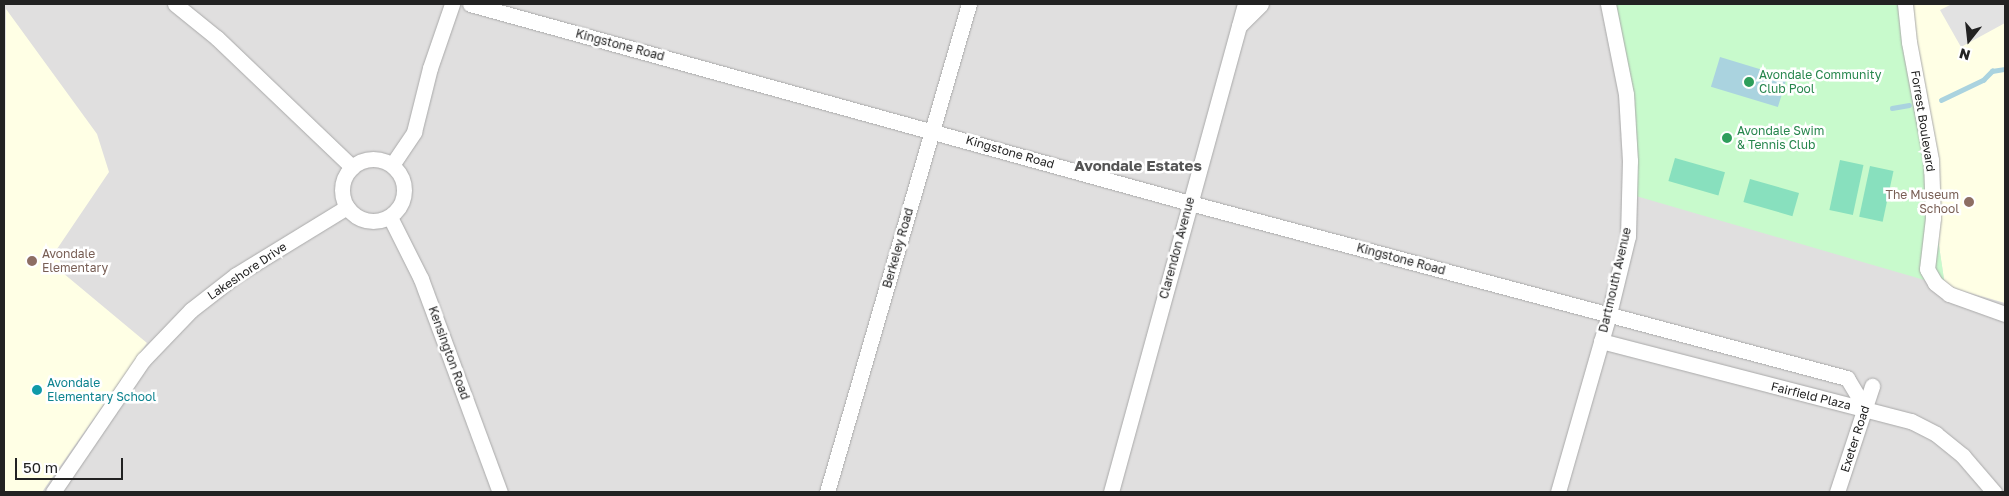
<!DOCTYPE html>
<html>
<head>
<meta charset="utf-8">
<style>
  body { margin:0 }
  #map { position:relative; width:2009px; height:496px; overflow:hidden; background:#f2efe9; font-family:"Golos Text",sans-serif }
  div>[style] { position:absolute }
  .residential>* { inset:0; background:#e0dfdf; transform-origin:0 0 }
  .education>* { inset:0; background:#ffffe5 }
  .park>* { inset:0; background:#c8facc }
  .pitch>* { inset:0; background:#88e0be; transform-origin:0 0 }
  .parking>* { inset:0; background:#e2e2e2 }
  .water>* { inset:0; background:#aad3df; transform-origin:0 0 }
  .stream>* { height:4.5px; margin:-2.25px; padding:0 2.25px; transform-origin:2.25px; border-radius:2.25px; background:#aad3df }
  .roads { filter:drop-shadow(0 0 1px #a9a9a9) drop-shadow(0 0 1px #a9a9a9) }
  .minor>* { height:15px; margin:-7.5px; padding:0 7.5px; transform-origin:7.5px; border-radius:7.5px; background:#fff }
  .minor>.ring { margin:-7.5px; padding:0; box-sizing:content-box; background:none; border:15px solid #fff; border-radius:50% }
  .dots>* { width:14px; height:14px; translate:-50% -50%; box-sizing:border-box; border:2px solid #fff; border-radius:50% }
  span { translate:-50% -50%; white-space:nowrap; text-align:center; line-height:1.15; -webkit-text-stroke:5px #fff; paint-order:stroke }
  .street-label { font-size:12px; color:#222 }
  .leisure-label { font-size:12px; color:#27864d }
  .left { translate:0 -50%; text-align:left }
  .education-label { font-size:12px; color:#785e54 }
  .right { translate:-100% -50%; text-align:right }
  .culture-label { font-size:12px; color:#0d838f }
  .quarter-label { font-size:15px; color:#555; font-weight:700 }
  .frame { position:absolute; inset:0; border:5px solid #222; pointer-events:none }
  .north { position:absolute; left:1944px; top:15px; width:50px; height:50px; -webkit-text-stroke:4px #fff; paint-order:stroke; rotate:196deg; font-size:14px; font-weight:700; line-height:20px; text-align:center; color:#222 }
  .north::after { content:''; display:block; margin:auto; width:18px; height:22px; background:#222; clip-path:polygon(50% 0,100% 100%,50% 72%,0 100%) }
  .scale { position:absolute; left:15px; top:458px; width:108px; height:22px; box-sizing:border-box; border:2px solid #222; border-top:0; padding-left:6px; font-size:15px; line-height:18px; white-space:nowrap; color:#222; -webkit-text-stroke:4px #fff; paint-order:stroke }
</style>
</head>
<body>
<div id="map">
  <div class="residential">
    <div style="left:4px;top:4px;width:2001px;height:488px"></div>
  </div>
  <div class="education">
    <div style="clip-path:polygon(1903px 4px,2005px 4px,2005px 303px,1945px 286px)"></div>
    <div style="clip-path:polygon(6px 9px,97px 134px,109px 172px,57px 249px,63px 273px,147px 343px,42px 492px,4px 492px)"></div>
  </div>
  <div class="park">
    <div style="clip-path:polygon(1609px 4px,1903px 4px,1945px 286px,1636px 196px)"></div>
  </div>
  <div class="pitch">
    <div style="left:1675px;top:158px;width:52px;height:24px;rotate:16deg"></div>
    <div style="left:1840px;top:160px;width:24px;height:51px;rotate:12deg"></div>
    <div style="left:1870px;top:166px;width:24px;height:52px;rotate:12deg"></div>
    <div style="left:1750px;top:179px;width:51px;height:24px;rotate:16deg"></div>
  </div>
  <div class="parking">
    <div style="clip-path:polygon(1952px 4px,2005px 4px,2005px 23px,1961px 47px,1940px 10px)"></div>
  </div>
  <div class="water">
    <div style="left:1720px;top:57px;width:70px;height:31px;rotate:17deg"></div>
  </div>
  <div class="stream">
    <div style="left:1941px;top:100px;width:47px;rotate:-25.5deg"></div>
    <div style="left:1983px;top:80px;width:13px;rotate:-45deg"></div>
    <div style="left:1992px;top:71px;width:13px;rotate:-9deg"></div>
    <div style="left:1892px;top:108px;width:17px;rotate:-10deg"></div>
  </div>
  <div class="roads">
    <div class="minor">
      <div style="left:175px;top:4px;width:54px;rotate:39deg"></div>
      <div style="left:217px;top:38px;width:187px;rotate:43.7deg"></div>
      <div style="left:470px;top:4px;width:747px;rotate:15.45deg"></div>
      <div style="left:1190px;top:203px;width:680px;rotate:14.92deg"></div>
      <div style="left:1847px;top:378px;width:35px;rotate:59deg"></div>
      <div style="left:1905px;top:4px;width:38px;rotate:84deg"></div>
      <div style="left:1909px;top:42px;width:120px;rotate:79.4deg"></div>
      <div style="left:1931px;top:160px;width:58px;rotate:88deg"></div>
      <div style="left:1933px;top:218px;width:51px;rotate:96.7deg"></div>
      <div style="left:1927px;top:269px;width:16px;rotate:60deg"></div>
      <div style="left:1935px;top:283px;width:18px;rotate:38deg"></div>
      <div style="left:1949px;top:294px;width:59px;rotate:19.7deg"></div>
      <div style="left:1239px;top:26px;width:31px;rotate:-45deg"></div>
      <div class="ring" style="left:342px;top:159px;width:47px;height:47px"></div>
      <div style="left:392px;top:165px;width:40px;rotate:-56deg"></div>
      <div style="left:414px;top:132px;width:66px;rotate:-76deg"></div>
      <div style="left:430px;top:68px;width:68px;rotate:-71deg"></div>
      <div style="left:390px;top:217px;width:69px;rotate:63.4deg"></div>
      <div style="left:421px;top:279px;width:227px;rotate:69.7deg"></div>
      <div style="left:1601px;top:341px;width:320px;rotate:14.5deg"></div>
      <div style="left:1911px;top:421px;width:28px;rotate:27deg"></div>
      <div style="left:1936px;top:434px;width:35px;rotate:39deg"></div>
      <div style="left:1963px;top:456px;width:48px;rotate:49.3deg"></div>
      <div style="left:53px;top:492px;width:160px;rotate:-55.7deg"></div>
      <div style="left:143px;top:360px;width:69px;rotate:-46.2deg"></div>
      <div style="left:191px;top:310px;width:57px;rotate:-37.9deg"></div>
      <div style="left:236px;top:275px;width:130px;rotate:-31.5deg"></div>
      <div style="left:827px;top:492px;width:508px;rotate:-73.78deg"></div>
      <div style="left:1111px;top:492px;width:506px;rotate:-74.65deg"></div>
      <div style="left:1558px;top:492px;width:185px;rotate:-74deg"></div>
      <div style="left:1609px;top:314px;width:80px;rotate:-76.3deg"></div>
      <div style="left:1628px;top:236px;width:75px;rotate:-88.5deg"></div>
      <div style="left:1630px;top:161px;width:67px;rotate:-93.4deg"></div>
      <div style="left:1626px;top:94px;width:92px;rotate:-101.3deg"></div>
      <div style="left:1837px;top:492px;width:112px;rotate:-71.7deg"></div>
    </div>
  </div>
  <div class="dots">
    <div style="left:1749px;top:82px;background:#2e9e5b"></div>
    <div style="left:1727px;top:138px;background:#2e9e5b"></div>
    <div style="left:1969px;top:202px;background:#8d6e63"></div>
    <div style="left:32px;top:261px;background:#8d6e63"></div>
    <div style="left:37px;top:390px;background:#0f9aa8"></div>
  </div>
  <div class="street-label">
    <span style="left:620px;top:45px;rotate:15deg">Kingstone Road</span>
    <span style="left:1923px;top:121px;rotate:81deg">Forrest Boulevard</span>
    <span style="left:1010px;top:152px;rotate:16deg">Kingstone Road</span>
    <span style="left:898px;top:248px;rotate:-74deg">Berkeley Road</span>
    <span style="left:1177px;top:248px;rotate:-75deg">Clarendon Avenue</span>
    <span style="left:1401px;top:259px;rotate:15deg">Kingstone Road</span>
    <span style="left:247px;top:271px;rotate:-34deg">Lakeshore Drive</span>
    <span style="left:1615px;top:280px;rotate:-77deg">Dartmouth Avenue</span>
    <span style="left:449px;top:353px;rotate:70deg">Kensington Road</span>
    <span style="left:1811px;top:396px;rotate:14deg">Fairfield Plaza</span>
    <span style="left:1855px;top:439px;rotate:-72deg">Exeter Road</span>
  </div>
  <div class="leisure-label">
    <span class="left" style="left:1759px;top:82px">Avondale Community<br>Club Pool</span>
    <span class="left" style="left:1737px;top:138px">Avondale Swim<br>&amp; Tennis Club</span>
  </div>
  <div class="education-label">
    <span class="right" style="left:1959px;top:202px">The Museum<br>School</span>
    <span class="left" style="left:42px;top:261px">Avondale<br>Elementary</span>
  </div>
  <div class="culture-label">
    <span class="left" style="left:47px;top:390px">Avondale<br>Elementary School</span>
  </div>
  <div class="quarter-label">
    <span style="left:1138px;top:166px">Avondale Estates</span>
  </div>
  <div class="frame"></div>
  <div class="north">N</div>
  <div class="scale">50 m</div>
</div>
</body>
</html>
